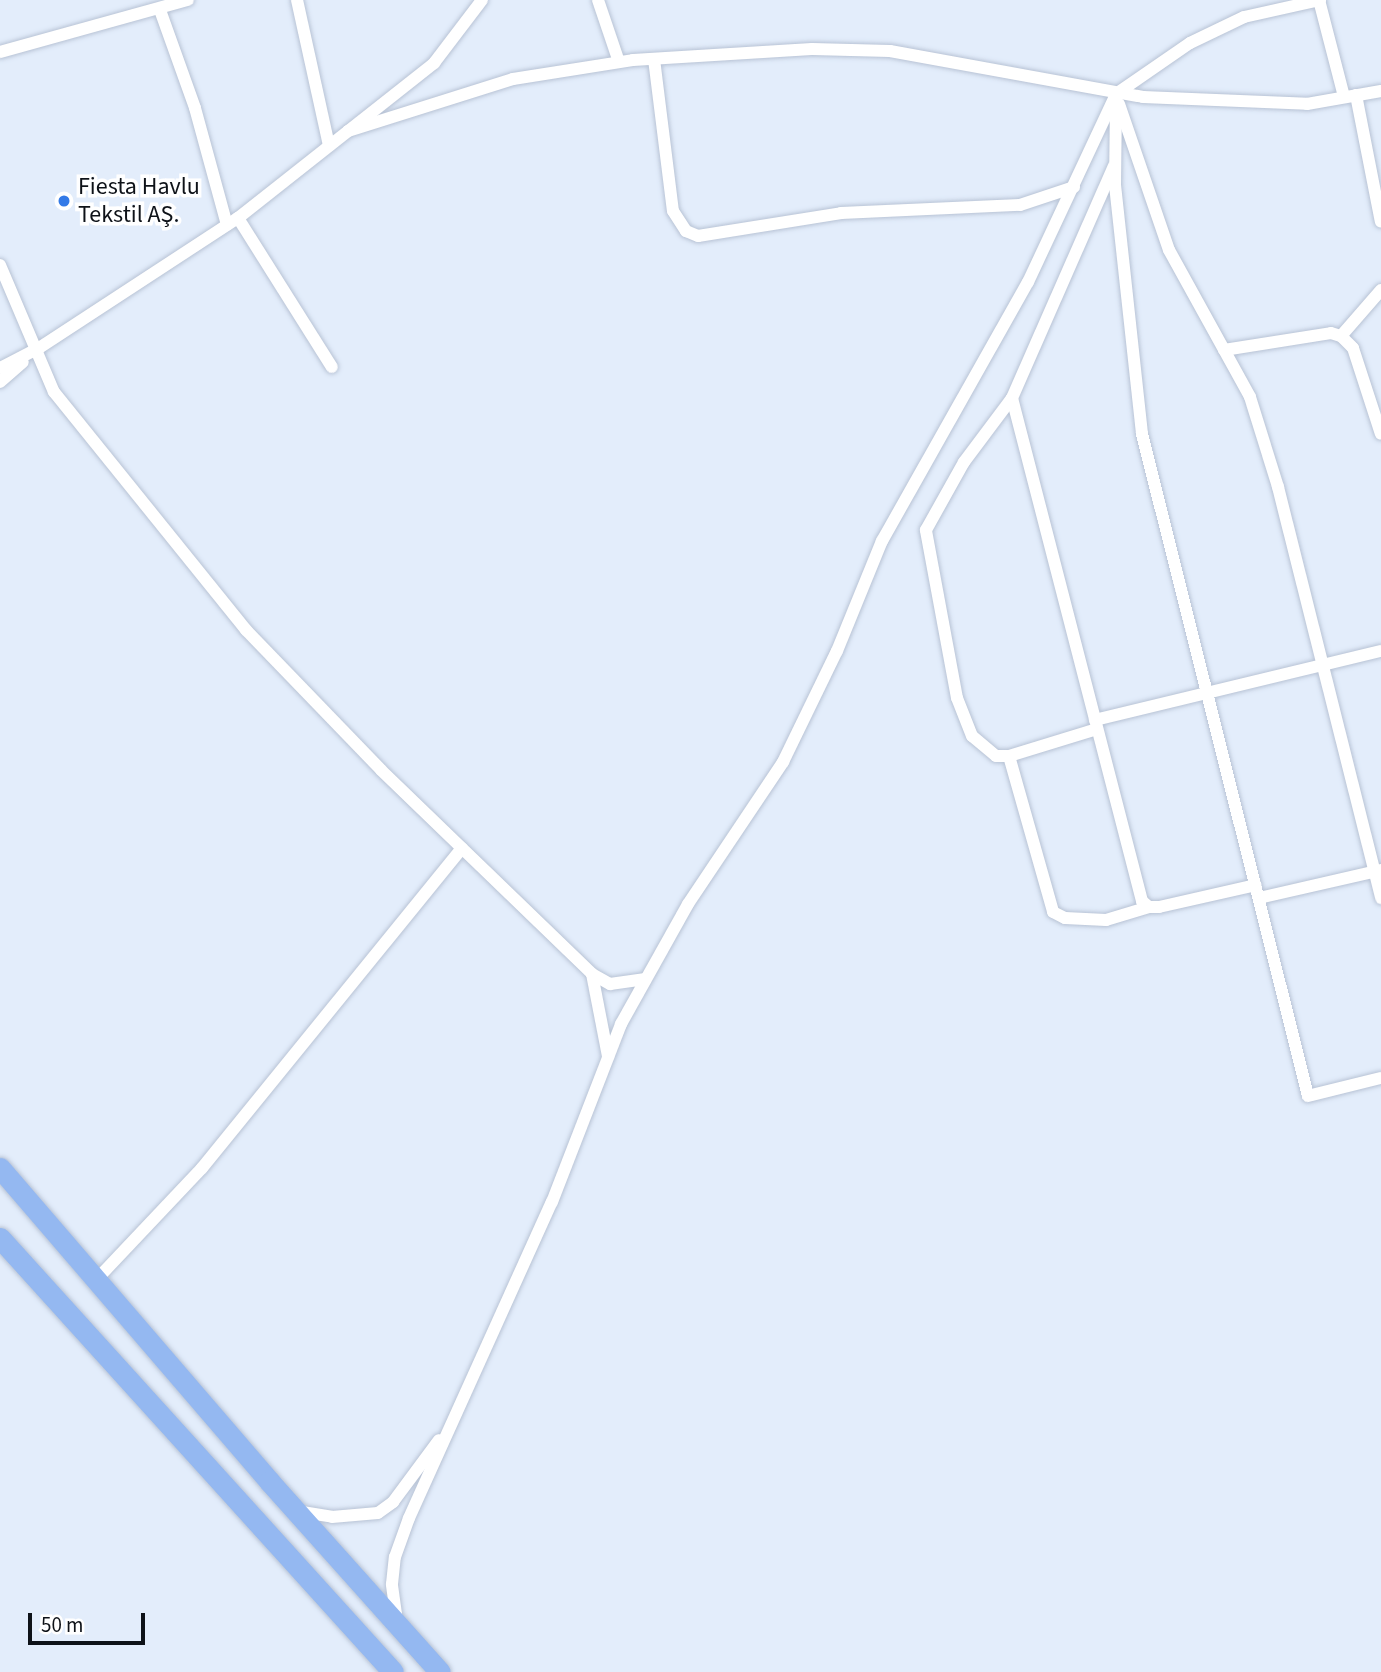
<!DOCTYPE html>
<html>
<head>
<meta charset="utf-8">
<style>
  body { margin:0 }
  #map { position:relative; width:1381px; height:1672px; overflow:hidden; background:#e3edfb; font-family:"Source Sans 3",sans-serif }
  div>[style] { position:absolute }
  .roads { filter:drop-shadow(0 0 2px #b8c3d5) drop-shadow(0 0 2px #b8c3d5) }
  .minor>* { height:12px; margin:-6px; padding:0 6px; transform-origin:6px; border-radius:6px; background:#fff }
  .primary>* { height:21px; margin:-10.5px; padding:0 10.5px; transform-origin:10.5px; border-radius:10.5px; background:#94b8f1 }
  .dots>* { width:19px; height:19px; translate:-50% -50%; box-sizing:border-box; border:4px solid #fff; border-radius:50% }
  span { translate:-50% -50%; white-space:nowrap; text-align:center; line-height:1.15; -webkit-text-stroke:7px #fff; paint-order:stroke }
  .poi-label { font-size:24px; color:#0e1218 }
  .left { translate:0 -50%; text-align:left }
  .scale { position:absolute; left:28px; top:1613px; width:117px; height:32px; box-sizing:border-box; border:4px solid #0e1218; border-top:0; padding-left:9px; font-size:21px; line-height:24px; white-space:nowrap; color:#0e1218; -webkit-text-stroke:5px #fff; paint-order:stroke }
</style>
</head>
<body>
<div id="map">
  <div class="roads">
    <div class="minor">
      <div style="left:297px;top:0;width:149px;rotate:77.6deg"></div>
      <div style="left:598px;top:0;width:65px;rotate:71.3deg"></div>
      <div style="left:1319px;top:0;width:100px;rotate:75.5deg"></div>
      <div style="left:160px;top:10px;width:104px;rotate:70.3deg"></div>
      <div style="left:195px;top:108px;width:121px;rotate:74.7deg"></div>
      <div style="left:0;top:52px;width:195px;rotate:-15.5deg"></div>
      <div style="left:654px;top:59px;width:153px;rotate:82.9deg"></div>
      <div style="left:673px;top:211px;width:24px;rotate:57deg"></div>
      <div style="left:686px;top:231px;width:13px;rotate:23deg"></div>
      <div style="left:698px;top:236px;width:145px;rotate:-9.1deg"></div>
      <div style="left:841px;top:213px;width:179px;rotate:-2.6deg"></div>
      <div style="left:1020px;top:205px;width:57px;rotate:-18.4deg"></div>
      <div style="left:1356px;top:95px;width:129px;rotate:78.9deg"></div>
      <div style="left:1116px;top:102px;width:83px;rotate:90.7deg"></div>
      <div style="left:1115px;top:185px;width:250px;rotate:83.8deg"></div>
      <div style="left:1142px;top:434px;width:682px;rotate:75.92deg"></div>
      <div style="left:1308px;top:1096px;width:75px;rotate:-13.9deg"></div>
      <div style="left:1119px;top:104px;width:154px;rotate:71.1deg"></div>
      <div style="left:1169px;top:250px;width:168px;rotate:61.1deg"></div>
      <div style="left:1250px;top:397px;width:94px;rotate:72.7deg"></div>
      <div style="left:1278px;top:487px;width:424px;rotate:75.9deg"></div>
      <div style="left:348px;top:131px;width:173px;rotate:-17.5deg"></div>
      <div style="left:513px;top:79px;width:121px;rotate:-9deg"></div>
      <div style="left:633px;top:60px;width:179px;rotate:-3.5deg"></div>
      <div style="left:812px;top:49px;width:78px;rotate:1.5deg"></div>
      <div style="left:890px;top:51px;width:257px;rotate:10.3deg"></div>
      <div style="left:1143px;top:97px;width:164px;rotate:2.4deg"></div>
      <div style="left:1307px;top:104px;width:75px;rotate:-10deg"></div>
      <div style="left:238px;top:218px;width:176px;rotate:57.8deg"></div>
      <div style="left:0;top:265px;width:138px;rotate:67deg"></div>
      <div style="left:54px;top:392px;width:306px;rotate:51.1deg"></div>
      <div style="left:246px;top:630px;width:194px;rotate:46deg"></div>
      <div style="left:381px;top:770px;width:293px;rotate:44deg"></div>
      <div style="left:592px;top:974px;width:21px;rotate:29deg"></div>
      <div style="left:610px;top:984px;width:34px;rotate:-8deg"></div>
      <div style="left:1341px;top:336px;width:61px;rotate:-49deg"></div>
      <div style="left:1224px;top:350px;width:108px;rotate:-9deg"></div>
      <div style="left:1331px;top:333px;width:10px;rotate:17deg"></div>
      <div style="left:1341px;top:336px;width:17px;rotate:45deg"></div>
      <div style="left:1353px;top:348px;width:90px;rotate:72deg"></div>
      <div style="left:0;top:368px;width:44px;rotate:-27.1deg"></div>
      <div style="left:39px;top:348px;width:238px;rotate:-33.2deg"></div>
      <div style="left:238px;top:218px;width:250px;rotate:-38.3deg"></div>
      <div style="left:434px;top:63px;width:79px;rotate:-52.7deg"></div>
      <div style="left:0;top:382px;width:30px;rotate:-41deg"></div>
      <div style="left:1012px;top:398px;width:520px;rotate:75.51deg"></div>
      <div style="left:1142px;top:901px;width:9px;rotate:41deg"></div>
      <div style="left:1149px;top:907px;width:10px"></div>
      <div style="left:1159px;top:907px;width:99px;rotate:-12.8deg"></div>
      <div style="left:1095px;top:720px;width:294px;rotate:-13.6deg"></div>
      <div style="left:1097px;top:729px;width:92px;rotate:162.9deg"></div>
      <div style="left:1009px;top:756px;width:13px;rotate:180deg"></div>
      <div style="left:996px;top:756px;width:31px;rotate:-140deg"></div>
      <div style="left:972px;top:736px;width:41px;rotate:-111.5deg"></div>
      <div style="left:957px;top:698px;width:171px;rotate:-100.5deg"></div>
      <div style="left:926px;top:530px;width:78px;rotate:-60.8deg"></div>
      <div style="left:964px;top:462px;width:80px;rotate:-53.1deg"></div>
      <div style="left:1012px;top:398px;width:253px;rotate:-66.3deg"></div>
      <div style="left:1009px;top:756px;width:162px;rotate:74.2deg"></div>
      <div style="left:1053px;top:912px;width:13px;rotate:27deg"></div>
      <div style="left:1065px;top:918px;width:41px;rotate:2.8deg"></div>
      <div style="left:1106px;top:920px;width:45px;rotate:-16.8deg"></div>
      <div style="left:1259px;top:898px;width:125px;rotate:-12.9deg"></div>
      <div style="left:592px;top:974px;width:84px;rotate:79deg"></div>
      <div style="left:98px;top:1278px;width:151px;rotate:-46.6deg"></div>
      <div style="left:202px;top:1168px;width:412px;rotate:-50.9deg"></div>
      <div style="left:296px;top:1511px;width:36px;rotate:9deg"></div>
      <div style="left:332px;top:1517px;width:46px;rotate:-5deg"></div>
      <div style="left:378px;top:1513px;width:19px;rotate:-36deg"></div>
      <div style="left:393px;top:1502px;width:77px;rotate:-53.4deg"></div>
      <div style="left:397px;top:1621px;width:37px;rotate:-98deg"></div>
      <div style="left:392px;top:1584px;width:27px;rotate:-84deg"></div>
      <div style="left:395px;top:1557px;width:41px;rotate:-70.3deg"></div>
      <div style="left:409px;top:1518px;width:347px;rotate:-65.7deg"></div>
      <div style="left:552px;top:1202px;width:191px;rotate:-68.8deg"></div>
      <div style="left:621px;top:1024px;width:137px;rotate:-60.8deg"></div>
      <div style="left:688px;top:904px;width:171px;rotate:-56.2deg"></div>
      <div style="left:783px;top:762px;width:123px;rotate:-64.1deg"></div>
      <div style="left:837px;top:651px;width:119px;rotate:-67.8deg"></div>
      <div style="left:882px;top:541px;width:297px;rotate:-60.6deg"></div>
      <div style="left:1028px;top:282px;width:208px;rotate:-64.9deg"></div>
      <div style="left:1116px;top:94px;width:90px;rotate:-34.6deg"></div>
      <div style="left:1190px;top:43px;width:60px;rotate:-25.7deg"></div>
      <div style="left:1244px;top:17px;width:78px;rotate:-12.6deg"></div>
    </div>
    <div class="primary">
      <div style="left:0;top:1168px;width:413px;rotate:49.3deg"></div>
      <div style="left:269px;top:1481px;width:256px;rotate:48.2deg"></div>
      <div style="left:0;top:1238px;width:585px;rotate:47.84deg"></div>
    </div>
  </div>
  <div class="dots">
    <div style="left:64px;top:201px;background:#337ae7"></div>
  </div>
  <div class="poi-label">
    <span class="left" style="left:78px;top:201px">Fiesta Havlu<br>Tekstil AŞ.</span>
  </div>
  <div class="scale">50 m</div>
</div>
</body>
</html>
